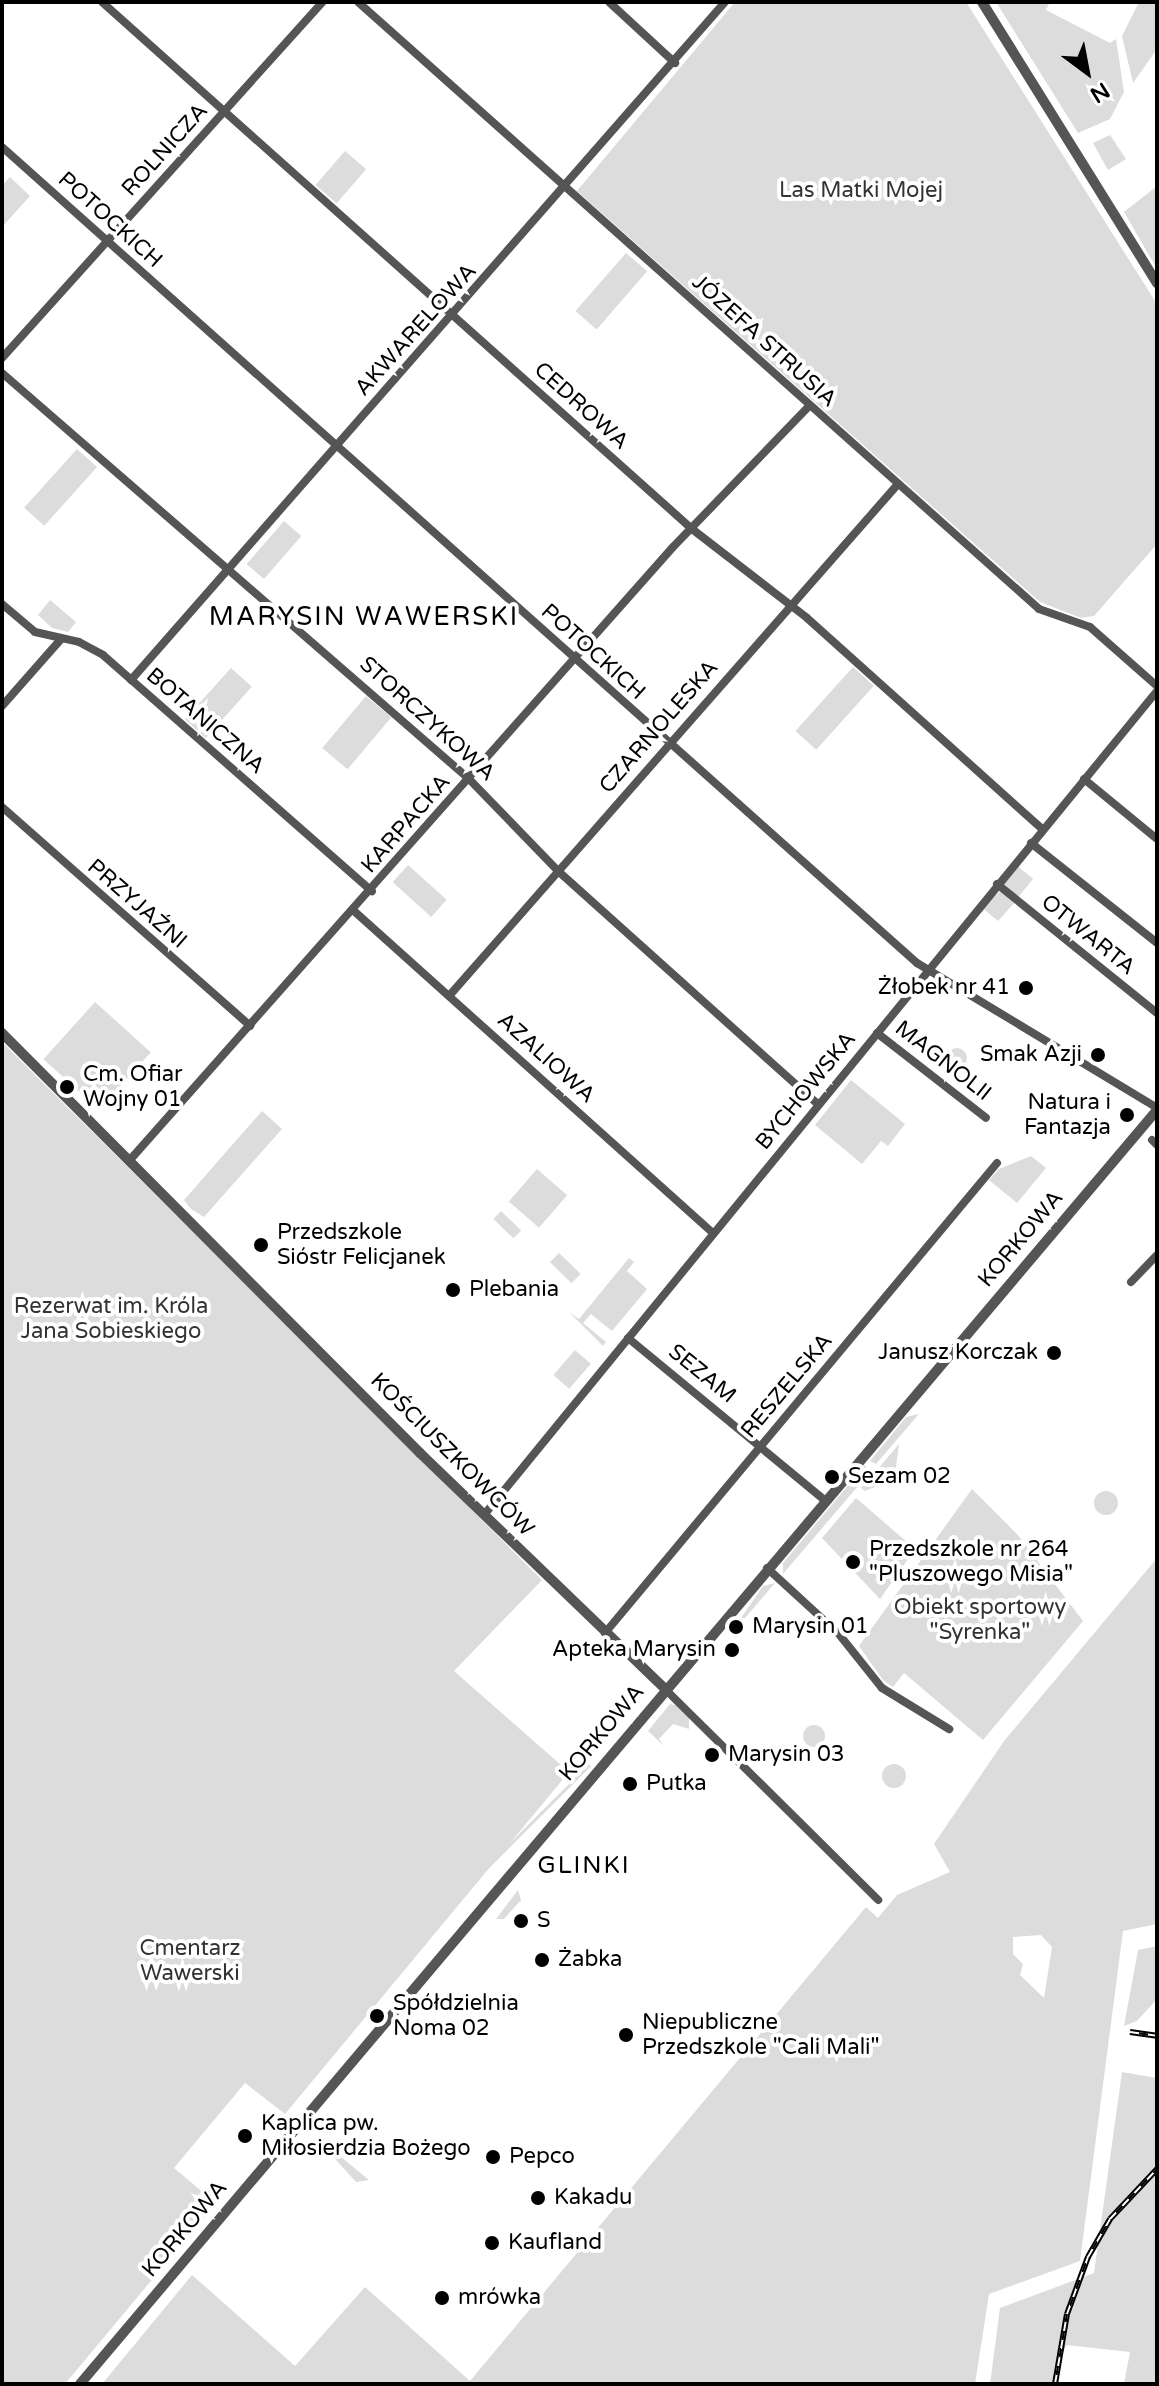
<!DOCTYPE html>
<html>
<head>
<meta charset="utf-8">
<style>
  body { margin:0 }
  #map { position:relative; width:1159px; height:2386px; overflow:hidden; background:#fff; font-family:"Varela Round",sans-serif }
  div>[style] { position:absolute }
  .green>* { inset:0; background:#dcdcdc; transform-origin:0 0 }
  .round { border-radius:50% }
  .minor>* { height:8px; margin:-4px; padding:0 4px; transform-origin:4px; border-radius:4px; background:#555 }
  .tertiary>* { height:10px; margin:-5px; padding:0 5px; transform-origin:5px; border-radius:5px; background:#555 }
  .rail>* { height:6px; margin-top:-3px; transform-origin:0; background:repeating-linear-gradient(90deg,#fff 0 9px,#000 0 18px); box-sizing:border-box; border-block:2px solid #000 }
  .dots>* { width:22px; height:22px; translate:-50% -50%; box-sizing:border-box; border:4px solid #fff; border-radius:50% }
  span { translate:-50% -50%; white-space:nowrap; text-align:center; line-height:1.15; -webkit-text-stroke:8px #fff; paint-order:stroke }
  .street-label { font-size:22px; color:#000 }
  .park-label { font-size:22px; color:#333 }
  .poi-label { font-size:22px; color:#000 }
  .right { translate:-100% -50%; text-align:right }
  .left { translate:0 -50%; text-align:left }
  .neighbourhood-label { font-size:24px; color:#000; letter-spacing:2px }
  .quarter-label { font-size:26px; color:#000; letter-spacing:2px }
  .frame { position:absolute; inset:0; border:4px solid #000; pointer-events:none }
  .north { position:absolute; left:1047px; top:32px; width:80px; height:80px; -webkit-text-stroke:6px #fff; paint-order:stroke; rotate:148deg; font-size:22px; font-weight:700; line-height:32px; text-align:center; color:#000 }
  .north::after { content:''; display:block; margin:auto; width:28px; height:36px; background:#000; clip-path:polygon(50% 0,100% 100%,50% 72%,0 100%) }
</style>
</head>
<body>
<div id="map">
  <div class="green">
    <div style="clip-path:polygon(735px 2px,966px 2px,1157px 304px,1157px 544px,1094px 616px,1081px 618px,1040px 602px,577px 191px)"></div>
    <div style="clip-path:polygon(996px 2px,1050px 2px,1046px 10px,1110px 43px,1116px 39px,1124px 92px,1110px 119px,1078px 133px)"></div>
    <div style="clip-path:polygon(1139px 2px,1157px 2px,1157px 49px,1133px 83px,1122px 36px)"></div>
    <div style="clip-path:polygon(1110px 135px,1126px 159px,1108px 170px,1093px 143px)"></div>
    <div style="left:345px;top:151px;width:28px;height:45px;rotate:41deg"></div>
    <div style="clip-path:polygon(10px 177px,30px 196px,2px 227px,2px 186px)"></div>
    <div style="clip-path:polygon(1157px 186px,1157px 269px,1124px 212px)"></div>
    <div style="left:626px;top:253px;width:28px;height:77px;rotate:41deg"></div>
    <div style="left:77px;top:449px;width:27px;height:79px;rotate:42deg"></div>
    <div style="left:284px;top:521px;width:23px;height:57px;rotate:41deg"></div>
    <div style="clip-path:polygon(50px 600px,76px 622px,68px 632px,52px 628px,38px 615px)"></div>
    <div style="left:853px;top:667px;width:28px;height:86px;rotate:42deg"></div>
    <div style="left:231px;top:668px;width:28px;height:69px;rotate:42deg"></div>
    <div style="left:366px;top:696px;width:33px;height:68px;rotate:40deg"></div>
    <div style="left:408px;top:865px;width:52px;height:23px;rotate:42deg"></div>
    <div style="left:1016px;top:865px;width:22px;height:25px;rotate:39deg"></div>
    <div style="clip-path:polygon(1001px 891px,1015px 902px,998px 921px,981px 907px)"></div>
    <div style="left:95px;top:1002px;width:75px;height:77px;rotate:42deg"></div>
    <div style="clip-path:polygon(2px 1042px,542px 1580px,454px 1671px,569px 1772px,285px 2114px,245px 2083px,174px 2168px,216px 2203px,65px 2384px,2px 2384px)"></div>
    <div class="round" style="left:947px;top:1048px;width:20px;height:20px"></div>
    <div style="clip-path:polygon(851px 1080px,905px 1124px,888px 1146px,881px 1141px,862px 1164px,815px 1125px)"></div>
    <div style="clip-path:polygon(262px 1111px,282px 1129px,204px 1217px,191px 1209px,184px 1200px)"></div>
    <div style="clip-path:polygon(1031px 1156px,1046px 1168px,1017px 1203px,989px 1180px,999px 1169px)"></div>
    <div style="left:537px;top:1169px;width:40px;height:43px;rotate:41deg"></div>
    <div style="left:501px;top:1211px;width:28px;height:11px;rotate:44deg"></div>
    <div style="left:559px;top:1253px;width:30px;height:13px;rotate:44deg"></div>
    <div style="clip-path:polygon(629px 1258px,634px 1262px,627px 1271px,647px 1289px,612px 1331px,591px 1314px,583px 1323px,606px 1342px,603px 1346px,569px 1312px,579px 1319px)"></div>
    <div style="left:575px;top:1350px;width:21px;height:33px;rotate:41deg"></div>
    <div style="clip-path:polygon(919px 1414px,876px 1464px,870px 1461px,906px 1417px)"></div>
    <div style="clip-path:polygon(899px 1444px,895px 1474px,889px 1479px,878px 1469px)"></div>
    <div style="clip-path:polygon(865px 1465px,870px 1472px,783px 1574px,783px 1563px)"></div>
    <div style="clip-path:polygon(876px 1471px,887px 1482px,865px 1491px,861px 1488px)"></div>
    <div style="clip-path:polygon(972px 1489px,1017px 1534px,1083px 1621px,983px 1740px,904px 1673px,893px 1687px,883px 1680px,859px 1646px)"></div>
    <div class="round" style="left:1094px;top:1491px;width:24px;height:24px"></div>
    <div style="clip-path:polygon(856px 1498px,915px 1549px,880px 1599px,822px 1538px)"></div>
    <div style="clip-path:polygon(evenodd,1157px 1558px,1157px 1924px,1123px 1931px,1080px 2261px,989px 2294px,975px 2384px,102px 2384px,192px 2275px,295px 2366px,365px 2287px,470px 2381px,866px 1907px,878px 1918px,897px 1895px,950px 1872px,934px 1844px,1004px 1741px,1157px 1558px,1041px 1935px,1052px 1947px,1044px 1998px,1020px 1975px,1023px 1964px,1013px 1954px,1013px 1937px,1041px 1935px)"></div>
    <div style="clip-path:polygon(775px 1583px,745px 1618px,741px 1618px,763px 1586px)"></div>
    <div style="clip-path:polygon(670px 1704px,679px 1706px,689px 1718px,689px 1729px,673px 1724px,659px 1739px,664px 1746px,648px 1731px)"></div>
    <div class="round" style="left:803px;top:1725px;width:22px;height:22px"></div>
    <div class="round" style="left:882px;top:1764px;width:24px;height:24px"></div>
    <div style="left:589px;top:1764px;width:3px;height:245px;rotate:45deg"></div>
    <div style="clip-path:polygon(518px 1890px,521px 1900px,504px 1919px,496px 1919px)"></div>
    <div style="clip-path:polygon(1157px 1946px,1157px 1999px,1137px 2021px,1124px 2026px,1138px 1950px)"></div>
    <div style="clip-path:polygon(1122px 2072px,1157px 2078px,1157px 2384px,1124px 2384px,1130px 2352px,1067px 2345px,1054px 2369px,1059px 2384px,990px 2384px,1000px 2308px,1094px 2273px)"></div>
    <div style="clip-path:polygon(317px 2139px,318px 2138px,369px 2180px,356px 2182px)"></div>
  </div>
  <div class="minor">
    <div style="left:102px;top:2px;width:791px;rotate:41.77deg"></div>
    <div style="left:692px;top:529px;width:145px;rotate:37.7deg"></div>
    <div style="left:807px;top:618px;width:316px;rotate:41.9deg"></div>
    <div style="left:358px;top:2px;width:912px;rotate:41.71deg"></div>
    <div style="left:1039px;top:609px;width:54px;rotate:19.4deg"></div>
    <div style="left:1090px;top:627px;width:89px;rotate:41.4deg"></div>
    <div style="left:609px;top:2px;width:90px;rotate:42.7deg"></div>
    <div style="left:2px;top:147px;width:1226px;rotate:41.73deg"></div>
    <div style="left:917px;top:963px;width:280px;rotate:31.1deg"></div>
    <div style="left:2px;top:358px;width:479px;rotate:-48deg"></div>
    <div style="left:2px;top:373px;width:619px;rotate:41deg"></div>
    <div style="left:469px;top:779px;width:128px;rotate:45.9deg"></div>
    <div style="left:558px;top:871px;width:349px;rotate:41.9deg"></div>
    <div style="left:2px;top:604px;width:43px;rotate:40.3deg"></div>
    <div style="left:35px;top:632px;width:45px;rotate:12.8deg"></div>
    <div style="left:79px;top:642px;width:27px;rotate:28deg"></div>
    <div style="left:103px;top:655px;width:358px;rotate:41.3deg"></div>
    <div style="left:131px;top:680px;width:901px;rotate:-48.78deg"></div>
    <div style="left:2px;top:706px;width:89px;rotate:-48.6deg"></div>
    <div style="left:1084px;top:779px;width:94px;rotate:39.4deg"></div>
    <div style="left:2px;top:807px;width:331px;rotate:41.4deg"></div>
    <div style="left:1031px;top:843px;width:161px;rotate:38.4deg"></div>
    <div style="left:997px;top:884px;width:206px;rotate:38.9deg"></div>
    <div style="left:354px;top:911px;width:482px;rotate:41.9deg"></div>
    <div style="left:449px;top:996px;width:681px;rotate:-48.75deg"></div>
    <div style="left:877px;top:1033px;width:138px;rotate:37.9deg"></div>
    <div style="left:1152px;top:1140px;width:7px;rotate:45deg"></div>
    <div style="left:129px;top:1161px;width:820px;rotate:-48.46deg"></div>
    <div style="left:673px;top:547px;width:196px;rotate:-46deg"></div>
    <div style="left:1131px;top:1282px;width:37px;rotate:-46deg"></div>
    <div style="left:628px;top:1338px;width:256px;rotate:39.5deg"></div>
    <div style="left:484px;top:1515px;width:1064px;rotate:-50.76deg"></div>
    <div style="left:767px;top:1568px;width:96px;rotate:42.5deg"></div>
    <div style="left:838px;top:1633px;width:70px;rotate:51.3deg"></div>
    <div style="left:882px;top:1688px;width:79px;rotate:31.5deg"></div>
    <div style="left:605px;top:1633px;width:612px;rotate:-50.17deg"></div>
    <div style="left:665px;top:1689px;width:300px;rotate:44.7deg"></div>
  </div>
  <div class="tertiary">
    <div style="left:982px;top:2px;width:331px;rotate:58.1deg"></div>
    <div style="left:2px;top:1033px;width:593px;rotate:45.14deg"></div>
    <div style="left:420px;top:1453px;width:340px;rotate:43.9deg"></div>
    <div style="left:80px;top:2384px;width:1668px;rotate:-49.79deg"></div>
  </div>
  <div class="rail">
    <div style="left:1130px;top:2032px;width:27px;rotate:8deg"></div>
    <div style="left:1055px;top:2384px;width:71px;rotate:-80.3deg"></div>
    <div style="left:1067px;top:2314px;width:61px;rotate:-69.8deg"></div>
    <div style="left:1088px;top:2257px;width:44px;rotate:-59.9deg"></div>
    <div style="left:1110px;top:2219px;width:69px;rotate:-46.8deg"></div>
  </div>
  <div class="dots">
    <div style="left:1026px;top:988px;background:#000"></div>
    <div style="left:1098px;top:1055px;background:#000"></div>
    <div style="left:67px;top:1087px;background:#000"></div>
    <div style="left:1127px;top:1115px;background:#000"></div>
    <div style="left:261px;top:1245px;background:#000"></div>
    <div style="left:453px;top:1290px;background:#000"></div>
    <div style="left:1054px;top:1353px;background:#000"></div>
    <div style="left:832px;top:1477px;background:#000"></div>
    <div style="left:853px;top:1562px;background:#000"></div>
    <div style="left:736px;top:1627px;background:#000"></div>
    <div style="left:732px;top:1650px;background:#000"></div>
    <div style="left:712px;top:1755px;background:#000"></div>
    <div style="left:630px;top:1784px;background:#000"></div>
    <div style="left:521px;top:1921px;background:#000"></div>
    <div style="left:542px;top:1960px;background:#000"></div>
    <div style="left:377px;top:2016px;background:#000"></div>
    <div style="left:626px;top:2035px;background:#000"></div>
    <div style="left:245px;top:2136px;background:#000"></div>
    <div style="left:493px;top:2157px;background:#000"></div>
    <div style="left:538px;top:2198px;background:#000"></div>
    <div style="left:492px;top:2243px;background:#000"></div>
    <div style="left:442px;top:2298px;background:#000"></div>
  </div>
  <div class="street-label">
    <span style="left:165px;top:150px;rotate:-48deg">ROLNICZA</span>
    <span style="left:110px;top:220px;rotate:42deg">POTOCKICH</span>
    <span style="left:416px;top:330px;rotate:-48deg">AKWARELOWA</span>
    <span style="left:764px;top:341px;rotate:42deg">JÓZEFA STRUSIA</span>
    <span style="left:581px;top:406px;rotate:42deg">CEDROWA</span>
    <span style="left:593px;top:652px;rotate:42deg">POTOCKICH</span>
    <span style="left:427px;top:719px;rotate:42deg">STORCZYKOWA</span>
    <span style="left:205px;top:721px;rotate:41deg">BOTANICZNA</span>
    <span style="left:659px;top:727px;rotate:-49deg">CZARNOLESKA</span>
    <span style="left:406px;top:824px;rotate:-49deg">KARPACKA</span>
    <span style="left:137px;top:904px;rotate:41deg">PRZYJAŹNI</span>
    <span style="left:1088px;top:935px;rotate:39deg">OTWARTA</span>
    <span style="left:546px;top:1058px;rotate:42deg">AZALIOWA</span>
    <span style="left:943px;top:1061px;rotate:38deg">MAGNOLII</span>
    <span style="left:806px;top:1091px;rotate:-51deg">BYCHOWSKA</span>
    <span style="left:1021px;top:1239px;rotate:-50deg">KORKOWA</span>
    <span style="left:702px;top:1374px;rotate:39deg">SEZAM</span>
    <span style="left:787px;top:1386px;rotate:-50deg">RESZELSKA</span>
    <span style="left:452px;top:1455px;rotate:45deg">KOŚCIUSZKOWCÓW</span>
    <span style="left:602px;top:1733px;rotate:-50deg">KORKOWA</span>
    <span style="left:185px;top:2229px;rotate:-50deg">KORKOWA</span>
  </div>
  <div class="park-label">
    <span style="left:861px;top:191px">Las Matki Mojej</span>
    <span style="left:111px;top:1319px">Rezerwat im. Króla<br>Jana Sobieskiego</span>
    <span style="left:980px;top:1620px">Obiekt sportowy<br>"Syrenka"</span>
    <span style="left:190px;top:1961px">Cmentarz<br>Wawerski</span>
  </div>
  <div class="poi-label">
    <span class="right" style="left:1010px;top:988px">Żłobek nr 41</span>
    <span class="right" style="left:1082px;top:1055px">Smak Azji</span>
    <span class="left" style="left:83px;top:1087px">Cm. Ofiar<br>Wojny 01</span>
    <span class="right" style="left:1111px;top:1115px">Natura i<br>Fantazja</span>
    <span class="left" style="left:277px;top:1245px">Przedszkole<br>Sióstr Felicjanek</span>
    <span class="left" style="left:469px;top:1290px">Plebania</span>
    <span class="right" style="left:1038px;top:1353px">Janusz Korczak</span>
    <span class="left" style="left:848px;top:1477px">Sezam 02</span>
    <span class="left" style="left:869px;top:1562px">Przedszkole nr 264<br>"Pluszowego Misia"</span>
    <span class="left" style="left:752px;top:1627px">Marysin 01</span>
    <span class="right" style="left:716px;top:1650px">Apteka Marysin</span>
    <span class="left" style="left:728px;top:1755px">Marysin 03</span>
    <span class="left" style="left:646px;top:1784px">Putka</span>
    <span class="left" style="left:537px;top:1921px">S</span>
    <span class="left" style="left:558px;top:1960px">Żabka</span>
    <span class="left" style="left:393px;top:2016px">Spółdzielnia<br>Noma 02</span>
    <span class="left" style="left:642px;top:2035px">Niepubliczne<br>Przedszkole "Cali Mali"</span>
    <span class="left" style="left:261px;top:2136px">Kaplica pw.<br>Miłosierdzia Bożego</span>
    <span class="left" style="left:509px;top:2157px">Pepco</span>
    <span class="left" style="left:554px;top:2198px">Kakadu</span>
    <span class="left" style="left:508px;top:2243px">Kaufland</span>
    <span class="left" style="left:458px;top:2298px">mrówka</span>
  </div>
  <div class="neighbourhood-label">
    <span style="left:584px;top:1866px">GLINKI</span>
  </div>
  <div class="quarter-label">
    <span style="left:364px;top:617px">MARYSIN WAWERSKI</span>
  </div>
  <div class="frame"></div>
  <div class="north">N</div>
</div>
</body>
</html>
